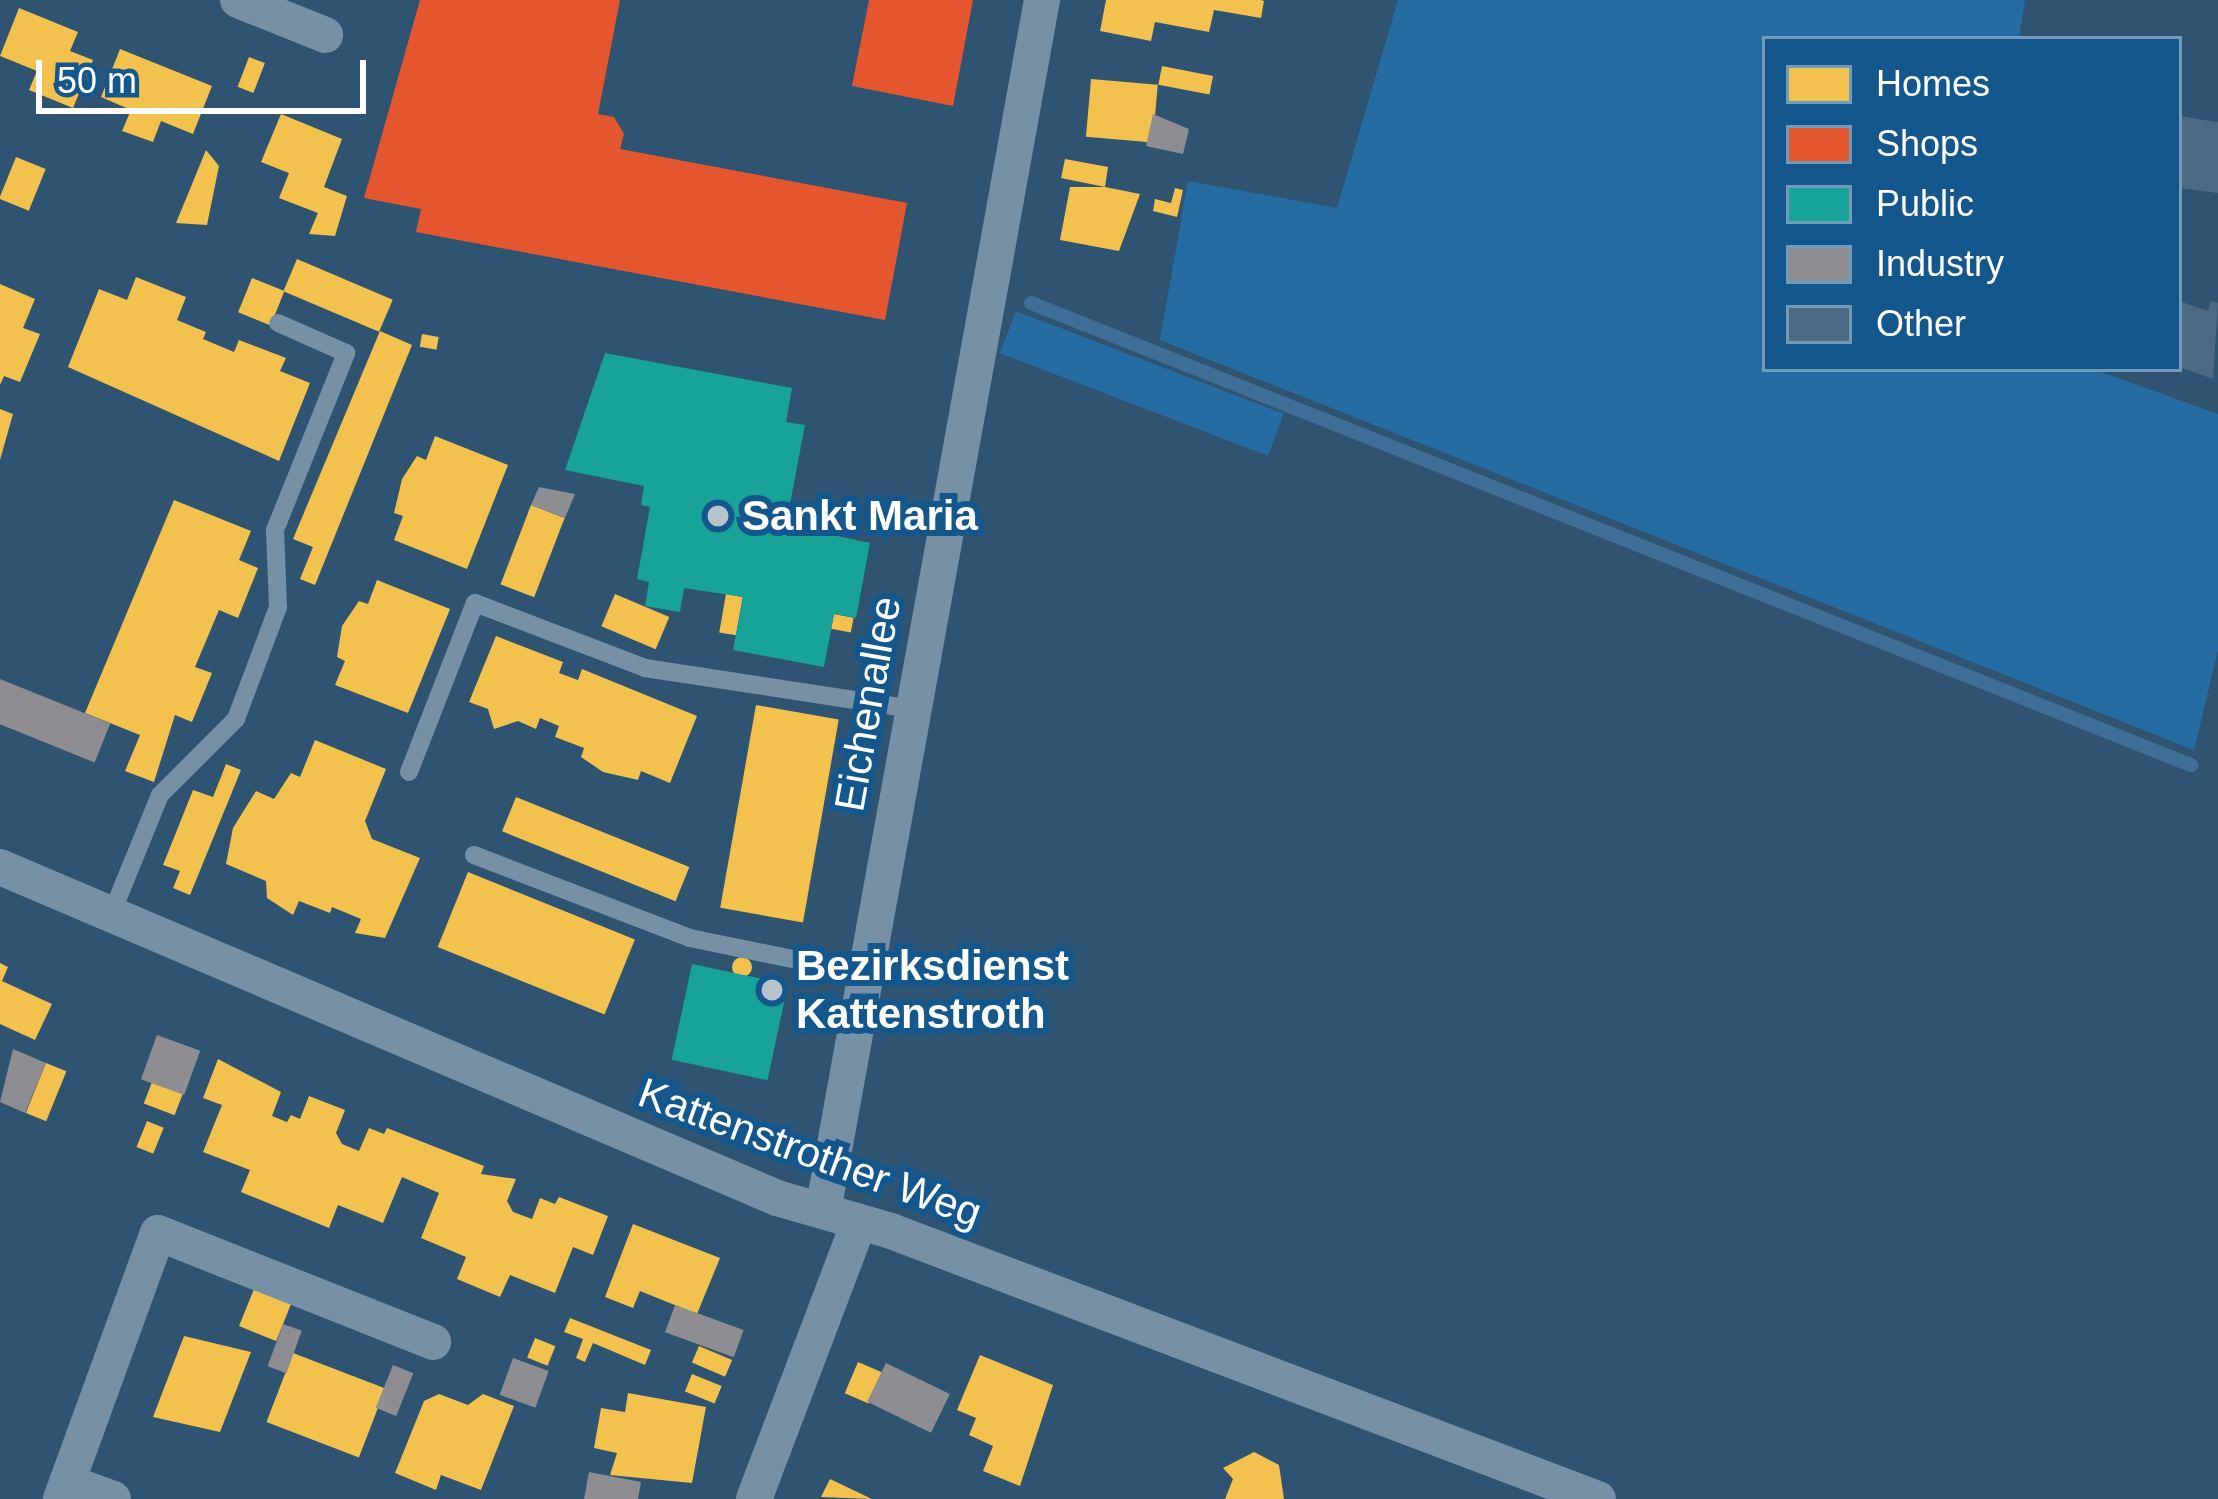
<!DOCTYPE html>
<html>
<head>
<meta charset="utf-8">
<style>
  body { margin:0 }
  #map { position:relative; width:2218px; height:1499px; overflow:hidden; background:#2f5471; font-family:Arial,sans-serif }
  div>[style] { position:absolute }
  .green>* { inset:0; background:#246ca2; transform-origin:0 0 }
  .homes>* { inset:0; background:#f2c14e; transform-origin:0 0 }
  .round { border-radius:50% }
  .shops>* { inset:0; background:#e4572e }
  .public>* { inset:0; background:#17a398; transform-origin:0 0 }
  .industry>* { inset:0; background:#8d8d92; transform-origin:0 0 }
  .stream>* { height:14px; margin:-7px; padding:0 7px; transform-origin:7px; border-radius:7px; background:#3f6f96 }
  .building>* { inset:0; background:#4c6a82 }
  .lane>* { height:18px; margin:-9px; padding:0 9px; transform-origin:9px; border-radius:9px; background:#7690a6 }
  .street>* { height:36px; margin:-18px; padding:0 18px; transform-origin:18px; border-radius:18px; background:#7690a6 }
  .dots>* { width:33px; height:33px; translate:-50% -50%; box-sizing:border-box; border:6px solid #13578d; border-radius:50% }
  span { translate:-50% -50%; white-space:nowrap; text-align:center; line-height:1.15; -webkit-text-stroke:12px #13578d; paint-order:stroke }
  .poi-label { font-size:42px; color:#fff; font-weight:700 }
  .left { translate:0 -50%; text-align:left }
  .street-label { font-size:42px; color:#fff }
  .legend { position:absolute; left:1762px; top:36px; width:420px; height:336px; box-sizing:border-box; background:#13578d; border:3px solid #719abb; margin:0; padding:15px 21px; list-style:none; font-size:36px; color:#fff }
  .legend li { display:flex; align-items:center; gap:24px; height:60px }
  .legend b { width:60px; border:3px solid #719abb }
  .scale { position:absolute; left:36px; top:60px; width:330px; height:54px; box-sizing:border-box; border:6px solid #fff; border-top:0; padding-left:15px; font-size:36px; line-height:42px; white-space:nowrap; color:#fff; -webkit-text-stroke:9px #13578d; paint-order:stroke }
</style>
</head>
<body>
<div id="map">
  <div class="green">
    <div style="clip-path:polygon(1398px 0,2025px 0,2019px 39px,1765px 39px,1765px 369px,2093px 369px,2218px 414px,2218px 650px,2194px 750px,1160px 340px,1188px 181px,1337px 208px)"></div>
    <div style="left:1016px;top:311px;width:287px;height:45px;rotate:21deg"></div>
  </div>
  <div class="homes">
    <div style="clip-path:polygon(1106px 0,1261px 0,1264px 1px,1261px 18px,1214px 10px,1209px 32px,1155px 22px,1151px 41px,1100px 31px)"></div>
    <div style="clip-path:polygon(19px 8px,78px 32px,70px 51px,93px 60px,73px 108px,29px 90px,37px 71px,0 56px)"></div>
    <div style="clip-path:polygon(120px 49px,212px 86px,193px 134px,161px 121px,153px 142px,122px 131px,131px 110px,101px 97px)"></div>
    <div style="left:249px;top:57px;width:17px;height:32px;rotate:21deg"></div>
    <div style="left:1162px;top:66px;width:52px;height:19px;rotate:11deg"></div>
    <div style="left:1091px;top:79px;width:67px;height:58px;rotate:5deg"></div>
    <div style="clip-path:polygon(281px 114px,342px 139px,324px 187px,347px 196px,335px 236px,309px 234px,318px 213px,279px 198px,289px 173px,261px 162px)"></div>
    <div style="clip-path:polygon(206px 150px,219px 166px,207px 225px,176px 223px)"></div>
    <div style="left:16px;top:157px;width:32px;height:45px;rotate:22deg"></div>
    <div style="clip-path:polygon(1065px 159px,1108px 167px,1105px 187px,1140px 194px,1119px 251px,1060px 240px,1070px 187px,1105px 187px,1061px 178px)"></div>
    <div style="clip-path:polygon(1175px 188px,1183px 190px,1177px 217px,1153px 211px,1155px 199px,1171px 203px)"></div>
    <div style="left:297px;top:259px;width:104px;height:35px;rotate:23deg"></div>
    <div style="clip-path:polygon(136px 277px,186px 297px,177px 320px,206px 332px,203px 339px,234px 352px,239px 340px,286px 358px,280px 371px,310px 383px,279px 461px,68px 367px,99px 289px,127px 300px)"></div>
    <div style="left:252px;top:278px;width:35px;height:37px;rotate:22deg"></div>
    <div style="clip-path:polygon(0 284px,35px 299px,23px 328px,40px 334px,20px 382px,4px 376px,0 385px)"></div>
    <div style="clip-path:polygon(380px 331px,412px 345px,315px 585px,300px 579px,313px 547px,293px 539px)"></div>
    <div style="left:422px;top:334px;width:17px;height:13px;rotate:10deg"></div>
    <div style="clip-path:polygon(0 409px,13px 414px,0 460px)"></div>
    <div style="clip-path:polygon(435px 436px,508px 465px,467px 569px,394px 540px,403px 516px,394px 513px,402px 479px,417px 456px,426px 460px)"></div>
    <div style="clip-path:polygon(174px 500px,251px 531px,239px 560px,258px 568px,238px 618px,219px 610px,195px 667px,212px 673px,192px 722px,175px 715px,154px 782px,125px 771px,140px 735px,85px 713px)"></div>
    <div style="left:531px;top:505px;width:36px;height:85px;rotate:21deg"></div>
    <div style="clip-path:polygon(377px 580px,450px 609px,408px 713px,335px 685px,345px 661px,337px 657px,342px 626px,359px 601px,368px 604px)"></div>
    <div style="left:615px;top:594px;width:59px;height:35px;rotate:23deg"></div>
    <div style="left:726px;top:594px;width:17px;height:39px;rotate:10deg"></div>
    <div style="left:834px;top:614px;width:20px;height:15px;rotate:11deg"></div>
    <div style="clip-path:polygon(496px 636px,563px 662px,559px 673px,578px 680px,582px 669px,697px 716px,670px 783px,641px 771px,638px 780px,603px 772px,581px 757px,584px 748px,555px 737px,559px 726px,540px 718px,536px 729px,518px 721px,494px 729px,488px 709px,469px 702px)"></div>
    <div style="left:756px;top:705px;width:84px;height:206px;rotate:10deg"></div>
    <div style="clip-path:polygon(315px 740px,386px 769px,365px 821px,372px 839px,420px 858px,385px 938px,355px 933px,361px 919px,332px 907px,330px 913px,299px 901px,293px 915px,267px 898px,266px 881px,226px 864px,233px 828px,256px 791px,274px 799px,291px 773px,300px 777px)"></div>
    <div style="clip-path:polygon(226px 764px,241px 770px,190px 895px,173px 888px,180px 871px,163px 865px,193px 790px,213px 797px)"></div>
    <div style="left:516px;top:797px;width:187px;height:37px;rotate:22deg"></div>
    <div style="left:468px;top:872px;width:180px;height:81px;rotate:22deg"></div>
    <div class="round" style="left:732px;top:957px;width:20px;height:20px"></div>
    <div style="clip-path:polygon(0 963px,8px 967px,2px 981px,52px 1004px,35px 1040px,0 1024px)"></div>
    <div style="clip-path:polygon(218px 1059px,281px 1092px,272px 1116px,287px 1122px,291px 1115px,300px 1119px,309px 1096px,345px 1110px,336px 1133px,342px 1144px,359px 1151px,369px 1128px,384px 1134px,387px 1128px,484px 1166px,481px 1174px,516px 1179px,507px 1201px,513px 1212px,532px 1219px,540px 1198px,555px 1204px,559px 1197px,608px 1216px,593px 1255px,573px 1247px,555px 1293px,510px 1275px,500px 1297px,457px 1279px,466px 1257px,421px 1238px,439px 1193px,402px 1177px,383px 1223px,338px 1205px,329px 1228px,241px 1192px,250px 1170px,203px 1152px,222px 1105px,203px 1098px)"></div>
    <div style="left:46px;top:1063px;width:22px;height:54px;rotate:22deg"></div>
    <div style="left:152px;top:1082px;width:33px;height:23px;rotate:21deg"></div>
    <div style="left:147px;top:1121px;width:18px;height:28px;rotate:22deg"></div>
    <div style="clip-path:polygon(633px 1224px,720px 1258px,697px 1314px,640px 1291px,633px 1308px,605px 1297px)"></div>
    <div style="left:254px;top:1289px;width:40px;height:40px;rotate:22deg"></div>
    <div style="clip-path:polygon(570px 1318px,651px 1350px,645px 1365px,593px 1343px,585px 1362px,576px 1358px,583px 1339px,564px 1332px)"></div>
    <div style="clip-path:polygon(184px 1336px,251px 1352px,220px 1432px,153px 1417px)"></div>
    <div style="left:535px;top:1338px;width:22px;height:21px;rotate:22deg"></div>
    <div style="left:699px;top:1346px;width:36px;height:18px;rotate:23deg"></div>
    <div style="left:293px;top:1353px;width:99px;height:74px;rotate:21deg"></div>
    <div style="clip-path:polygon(980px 1355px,1053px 1385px,1020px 1486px,983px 1471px,993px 1446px,969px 1435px,976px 1418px,957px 1410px)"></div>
    <div style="left:858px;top:1362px;width:26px;height:34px;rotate:23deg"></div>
    <div style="left:692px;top:1374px;width:32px;height:19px;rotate:22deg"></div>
    <div style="clip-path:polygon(628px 1393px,706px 1407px,692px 1483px,610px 1475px,617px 1453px,594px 1448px,601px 1408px,625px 1412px)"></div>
    <div style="clip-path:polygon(439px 1394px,468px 1405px,483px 1394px,514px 1406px,481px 1490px,441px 1475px,436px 1490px,395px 1473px,424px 1401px)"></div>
    <div style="clip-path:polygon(1254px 1452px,1279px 1465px,1284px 1499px,1225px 1499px,1233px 1479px,1223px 1468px)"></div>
    <div style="clip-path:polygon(830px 1479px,872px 1499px,821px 1497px)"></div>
  </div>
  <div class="shops">
    <div style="clip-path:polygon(420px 0,620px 0,598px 114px,614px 117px,624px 134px,620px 149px,907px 203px,885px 320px,416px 232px,421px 209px,364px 198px)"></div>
    <div style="clip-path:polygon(869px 0,973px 0,953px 106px,852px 86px)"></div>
  </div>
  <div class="public">
    <div style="clip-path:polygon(605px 353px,792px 388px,786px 422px,805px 425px,786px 525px,870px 543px,856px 618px,834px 614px,824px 667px,733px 650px,743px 597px,684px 588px,680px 612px,645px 606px,649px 582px,637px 579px,650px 507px,641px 505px,644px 486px,565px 470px)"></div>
    <div style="left:692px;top:964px;width:98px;height:98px;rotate:12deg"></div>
  </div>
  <div class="industry">
    <div style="clip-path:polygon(1153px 114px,1189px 129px,1183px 154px,1146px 146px)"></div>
    <div style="clip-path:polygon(539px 487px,575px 494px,565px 518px,531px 505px)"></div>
    <div style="left:0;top:679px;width:119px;height:42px;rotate:22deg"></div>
    <div style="left:157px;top:1035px;width:46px;height:47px;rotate:20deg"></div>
    <div style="clip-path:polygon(13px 1049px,46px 1063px,25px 1113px,0 1102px)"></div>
    <div style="left:675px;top:1305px;width:73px;height:29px;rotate:20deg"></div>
    <div style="left:283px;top:1324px;width:20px;height:45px;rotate:20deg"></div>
    <div style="left:513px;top:1358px;width:38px;height:39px;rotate:20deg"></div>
    <div style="left:886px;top:1363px;width:71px;height:43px;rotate:26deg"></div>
    <div style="left:393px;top:1365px;width:22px;height:46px;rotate:22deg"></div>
    <div style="clip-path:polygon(589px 1472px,641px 1482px,638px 1499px,584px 1499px)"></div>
  </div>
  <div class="stream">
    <div style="left:1031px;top:303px;width:1249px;rotate:21.72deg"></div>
  </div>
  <div class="building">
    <div style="clip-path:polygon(2179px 116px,2218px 122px,2218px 193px,2179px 188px)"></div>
    <div style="clip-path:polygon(2179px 301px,2208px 311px,2211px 301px,2218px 303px,2213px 379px,2179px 367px)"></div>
  </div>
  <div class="lane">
    <div style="left:409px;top:772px;width:181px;rotate:-68.7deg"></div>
    <div style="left:475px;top:603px;width:182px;rotate:20.9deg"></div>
    <div style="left:645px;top:668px;width:271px;rotate:8.7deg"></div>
    <div style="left:474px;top:855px;width:231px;rotate:21deg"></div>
    <div style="left:690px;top:938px;width:180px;rotate:11.6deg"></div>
    <div style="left:111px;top:915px;width:130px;rotate:-67.8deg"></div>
    <div style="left:160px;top:795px;width:107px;rotate:-45deg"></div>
    <div style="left:236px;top:719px;width:120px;rotate:-69.4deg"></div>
    <div style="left:278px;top:607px;width:77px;rotate:-92.2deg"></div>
    <div style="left:275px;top:530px;width:191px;rotate:-68.1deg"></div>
    <div style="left:346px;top:353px;width:74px;rotate:-156.2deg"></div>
  </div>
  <div class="street">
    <div style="left:238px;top:0;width:94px;rotate:21.9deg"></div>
    <div style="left:0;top:867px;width:845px;rotate:23.07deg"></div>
    <div style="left:777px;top:1198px;width:119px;rotate:16.1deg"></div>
    <div style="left:891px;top:1231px;width:756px;rotate:20.76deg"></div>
    <div style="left:823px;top:1211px;width:1231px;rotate:-79.75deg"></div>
    <div style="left:67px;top:1482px;width:49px;rotate:20.3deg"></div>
    <div style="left:61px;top:1499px;width:283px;rotate:-70deg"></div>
    <div style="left:158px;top:1233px;width:296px;rotate:21.6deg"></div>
    <div style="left:754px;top:1499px;width:296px;rotate:-69.2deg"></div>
  </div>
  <div class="dots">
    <div style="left:718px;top:516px;background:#b6c3cd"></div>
    <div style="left:772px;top:990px;background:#b6c3cd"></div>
  </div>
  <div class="poi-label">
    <span class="left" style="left:742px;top:516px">Sankt Maria</span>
    <span class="left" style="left:796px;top:990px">Bezirksdienst<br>Kattenstroth</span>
  </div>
  <div class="street-label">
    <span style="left:868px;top:704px;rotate:-80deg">Eichenallee</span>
    <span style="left:810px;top:1153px;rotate:20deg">Kattenstrother Weg</span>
  </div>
  <ul class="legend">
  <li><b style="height:33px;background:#f2c14e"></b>Homes</li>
  <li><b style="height:33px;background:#e4572e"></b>Shops</li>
  <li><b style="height:33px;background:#17a398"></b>Public</li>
  <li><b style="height:33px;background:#8d8d92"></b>Industry</li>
  <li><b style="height:33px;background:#4c6a82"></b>Other</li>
  </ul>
  <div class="scale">50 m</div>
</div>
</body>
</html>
